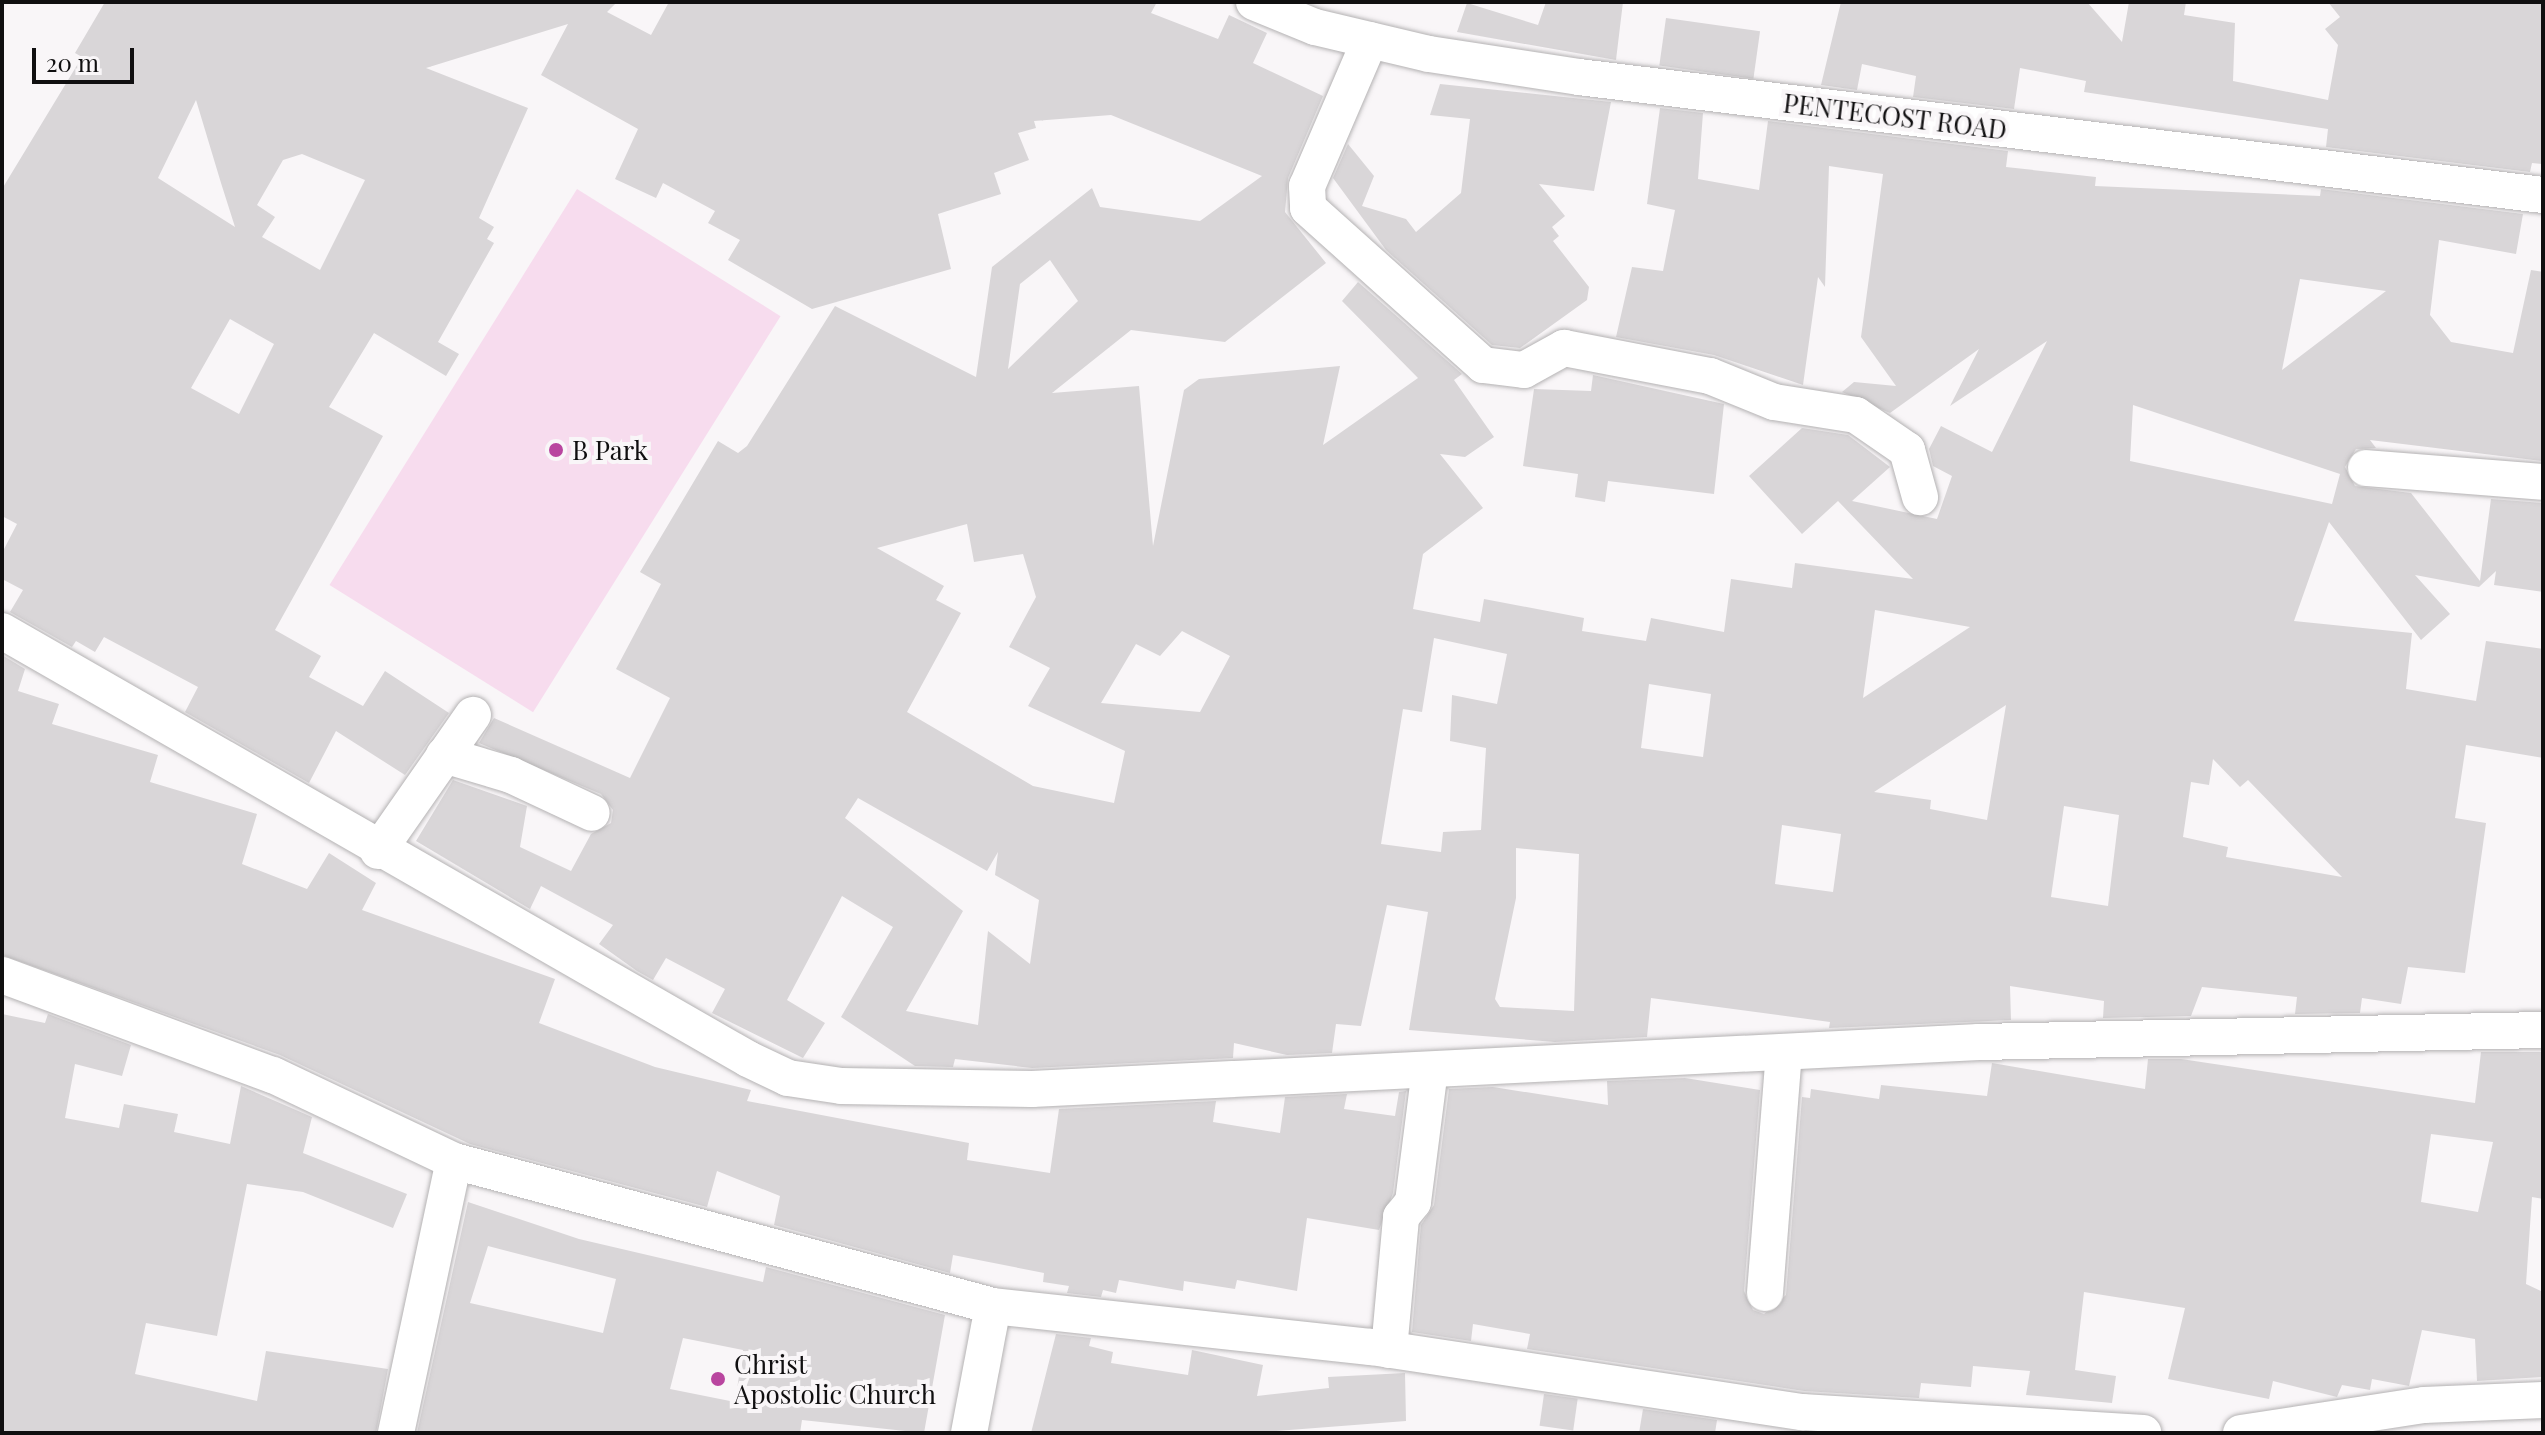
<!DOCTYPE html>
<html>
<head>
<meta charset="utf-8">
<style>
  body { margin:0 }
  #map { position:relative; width:2545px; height:1435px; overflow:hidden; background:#f9f6f8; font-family:"Playfair Display",serif }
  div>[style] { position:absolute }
  .green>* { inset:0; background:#f7dcee; transform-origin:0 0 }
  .building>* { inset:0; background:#d9d6d8; transform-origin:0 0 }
  .roads { filter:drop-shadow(0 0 2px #b4b2b3) drop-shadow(0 0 2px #b4b2b3) }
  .minor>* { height:36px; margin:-18px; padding:0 18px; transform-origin:18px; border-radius:18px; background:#fff }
  .dots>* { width:22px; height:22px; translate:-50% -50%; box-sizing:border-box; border:4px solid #f9f6f8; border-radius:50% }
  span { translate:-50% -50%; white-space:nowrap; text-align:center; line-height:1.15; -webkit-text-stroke:8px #f9f6f8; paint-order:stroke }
  .street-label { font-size:26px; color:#100f10 }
  .poi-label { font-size:26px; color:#100f10 }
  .left { translate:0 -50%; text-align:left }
  .frame { position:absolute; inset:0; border:4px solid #100f10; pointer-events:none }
  .scale { position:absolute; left:32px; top:48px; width:102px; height:36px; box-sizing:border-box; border:4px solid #100f10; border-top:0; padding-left:10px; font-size:24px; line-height:28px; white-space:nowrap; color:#100f10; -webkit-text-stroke:6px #f9f6f8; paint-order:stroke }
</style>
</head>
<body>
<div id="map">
  <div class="green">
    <div style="left:577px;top:189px;width:240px;height:467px;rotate:32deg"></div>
  </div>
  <div class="building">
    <div style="clip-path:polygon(evenodd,105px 2px,617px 2px,607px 12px,651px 35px,669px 2px,1157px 2px,1151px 13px,1218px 39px,1229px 15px,1267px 33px,1253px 63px,1323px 96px,1288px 178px,1285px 212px,1326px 263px,1225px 342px,1131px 330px,1052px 393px,1139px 386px,1153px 546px,1184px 390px,1199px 379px,1340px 366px,1323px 445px,1418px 378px,1342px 301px,1358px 282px,1462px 374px,1454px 380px,1494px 437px,1465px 457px,1440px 454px,1483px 508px,1423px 554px,1413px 609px,1480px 622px,1484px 599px,1584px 618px,1582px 631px,1646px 641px,1651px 618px,1724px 632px,1731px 579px,1792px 588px,1795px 563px,1913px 579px,1838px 501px,1802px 534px,1749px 476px,1802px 428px,1848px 435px,1890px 467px,1852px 501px,1937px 519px,1952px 476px,1933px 466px,1929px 449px,1941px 426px,1992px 452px,2047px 341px,1950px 406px,1979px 349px,1890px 413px,1842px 392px,1854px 382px,1896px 386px,1861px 337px,1883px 174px,1829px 166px,1825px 287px,1818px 277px,1803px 385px,1714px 355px,1616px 337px,1632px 267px,1663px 271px,1675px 210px,1647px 204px,1660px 108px,1703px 113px,1698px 179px,1759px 190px,1768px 121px,2008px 151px,2006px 167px,2096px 177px,2095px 186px,2320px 196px,2321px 189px,2523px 214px,2516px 254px,2439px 240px,2430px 315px,2451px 342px,2513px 353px,2531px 270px,2543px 272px,2543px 461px,2370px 440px,2376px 448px,2356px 449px,2345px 467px,2355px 486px,2411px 493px,2480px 581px,2491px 499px,2543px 503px,2543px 592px,2494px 585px,2496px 571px,2479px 587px,2415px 575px,2450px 614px,2421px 640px,2329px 522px,2294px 621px,2412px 633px,2406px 689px,2476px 701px,2486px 641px,2543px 649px,2543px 758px,2466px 745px,2455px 818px,2486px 823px,2465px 973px,2408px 967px,2401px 1004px,2362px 998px,2360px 1013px,2295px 1014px,2297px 997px,2202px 987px,2191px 1016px,2103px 1018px,2104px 1001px,2010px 986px,2011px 1020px,1829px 1028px,1830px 1022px,1651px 998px,1647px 1037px,1555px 1042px,1409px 1030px,1428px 912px,1387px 905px,1361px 1026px,1336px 1024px,1332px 1053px,1287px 1055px,1234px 1043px,1233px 1058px,1032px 1068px,955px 1059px,953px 1067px,915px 1066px,841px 1017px,893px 927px,842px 896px,787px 1000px,825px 1023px,803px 1058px,712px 1013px,725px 989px,666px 958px,653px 980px,637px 971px,599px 944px,613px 925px,541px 886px,530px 909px,416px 841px,453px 780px,527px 806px,520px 847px,571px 871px,591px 834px,611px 823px,613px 810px,601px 794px,479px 743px,494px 718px,630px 778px,670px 698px,616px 669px,661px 584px,640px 572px,718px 441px,738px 453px,747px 446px,835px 306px,976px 377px,992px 267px,1092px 188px,1100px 207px,1200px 221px,1262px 176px,1111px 115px,1034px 121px,1036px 128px,1018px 133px,1029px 160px,994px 173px,1001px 194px,938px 214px,951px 269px,812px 309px,728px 260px,740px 240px,708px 223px,715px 211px,663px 183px,656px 198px,615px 179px,638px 129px,541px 75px,568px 24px,426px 68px,528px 108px,479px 218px,494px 227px,487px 239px,494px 243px,438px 342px,459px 354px,446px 376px,374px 333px,329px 407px,383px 436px,275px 630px,321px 656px,309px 677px,363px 706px,385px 671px,449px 713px,405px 775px,336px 731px,309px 783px,185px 712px,198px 687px,104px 637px,95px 652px,76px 641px,72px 647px,10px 612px,23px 590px,2px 579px,2px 553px,17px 524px,2px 516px,2px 189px,82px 57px,75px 53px,105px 2px,196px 100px,221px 183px,235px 227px,158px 178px,196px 100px,105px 2px,302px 154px,365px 180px,320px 270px,262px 237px,275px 217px,257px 205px,283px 160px,302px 154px,105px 2px,1050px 260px,1078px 301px,1008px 369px,1020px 284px,1050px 260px,105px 2px,2300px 279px,2386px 291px,2282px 370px,2300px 279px,105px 2px,230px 319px,274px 344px,239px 414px,191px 388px,230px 319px,105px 2px,2133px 405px,2340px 474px,2332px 504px,2130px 461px,2133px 405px,105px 2px,967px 524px,974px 562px,1023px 554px,1036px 597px,1009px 647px,1050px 668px,1028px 706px,1125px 751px,1114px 803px,1033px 786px,907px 712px,961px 613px,936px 600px,944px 586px,877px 548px,967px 524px,105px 2px,1875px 610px,1970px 627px,1863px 698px,1875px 610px,105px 2px,1182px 631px,1230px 656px,1200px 712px,1101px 703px,1136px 644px,1160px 656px,1182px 631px,105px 2px,1434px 638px,1507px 654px,1497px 704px,1452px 695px,1450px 741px,1486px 748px,1481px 830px,1443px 832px,1441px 852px,1381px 844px,1403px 709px,1422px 712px,1434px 638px,105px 2px,1649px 684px,1711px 694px,1703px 757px,1641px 748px,1649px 684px,105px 2px,2006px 705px,1987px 820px,1930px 809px,1931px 800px,1874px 792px,2006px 705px,105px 2px,2213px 759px,2240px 787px,2248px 780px,2342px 877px,2226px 857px,2228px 847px,2183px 837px,2191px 782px,2209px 785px,2213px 759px,105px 2px,858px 798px,987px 871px,998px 852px,995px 875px,1039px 900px,1030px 964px,988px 931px,978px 1025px,906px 1011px,963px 911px,845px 818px,858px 798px,105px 2px,2064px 806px,2119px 815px,2108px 906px,2051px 897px,2064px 806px,105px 2px,1782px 825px,1841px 834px,1833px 892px,1775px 884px,1782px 825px,105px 2px,1516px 848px,1579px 854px,1574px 1011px,1500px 1007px,1495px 999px,1516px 898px,1516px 848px)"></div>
    <div style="clip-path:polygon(1546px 2px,1623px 2px,1616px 60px,1457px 32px,1467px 3px,1538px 25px)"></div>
    <div style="clip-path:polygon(1841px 2px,2087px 2px,2122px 42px,2129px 2px,2186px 2px,2184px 15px,2235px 23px,2233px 81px,2328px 100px,2338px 45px,2325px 29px,2340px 17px,2328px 2px,2543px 2px,2543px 164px,2532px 163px,2530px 172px,2326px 147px,2328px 129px,2084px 92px,2086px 81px,2020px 68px,2014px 109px,1913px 97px,1916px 76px,1862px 64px,1857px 90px,1821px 85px)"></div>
    <div style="left:1666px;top:18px;width:95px;height:48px;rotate:8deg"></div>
    <div style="clip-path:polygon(1440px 84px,1611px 102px,1594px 191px,1539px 184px,1565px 216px,1552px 227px,1559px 236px,1553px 241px,1589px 287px,1587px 300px,1520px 348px,1492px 345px,1386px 250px,1333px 178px,1348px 144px,1374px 176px,1362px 206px,1406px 219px,1416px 232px,1461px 193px,1470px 119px,1430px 115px)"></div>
    <div style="clip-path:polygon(1593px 375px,1724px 404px,1714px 494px,1608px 481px,1605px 502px,1575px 497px,1578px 474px,1523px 466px,1534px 389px,1591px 391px)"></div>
    <div style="clip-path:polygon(2px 655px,25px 669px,18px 691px,59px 704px,52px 724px,158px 755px,150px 782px,257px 814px,242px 864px,307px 889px,329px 853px,376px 883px,362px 910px,555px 979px,539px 1023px,655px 1067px,751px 1090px,747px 1101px,969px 1143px,967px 1160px,1050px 1173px,1059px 1109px,1216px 1101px,1213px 1122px,1280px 1133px,1285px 1097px,1347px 1094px,1344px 1109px,1395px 1116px,1399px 1092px,1406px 1091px,1393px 1193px,1379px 1230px,1307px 1218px,1297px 1291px,1237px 1280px,1235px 1289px,1184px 1281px,1183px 1291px,1119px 1280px,1116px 1293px,1103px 1290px,1101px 1297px,1067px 1293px,1069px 1286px,1043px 1282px,1044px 1273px,953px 1255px,950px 1273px,774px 1225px,780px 1196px,717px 1171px,707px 1207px,470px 1144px,280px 1055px,2px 955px)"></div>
    <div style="clip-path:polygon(2px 1014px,45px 1023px,48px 1014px,131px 1045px,122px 1076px,75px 1064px,65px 1118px,119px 1128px,124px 1104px,178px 1114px,174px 1132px,230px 1144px,241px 1086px,312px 1117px,303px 1153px,407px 1194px,393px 1228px,303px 1192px,247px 1184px,217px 1336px,146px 1323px,135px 1374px,257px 1401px,266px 1351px,388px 1369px,376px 1433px,2px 1433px)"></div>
    <div style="clip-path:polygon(evenodd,2481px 1052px,2543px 1052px,2543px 1199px,2532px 1197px,2526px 1284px,2543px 1292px,2543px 1377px,2477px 1381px,2475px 1339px,2422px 1330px,2409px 1386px,2372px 1379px,2370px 1390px,2342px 1385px,2337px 1397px,2273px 1381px,2269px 1399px,2168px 1379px,2185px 1308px,2084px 1292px,2075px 1370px,2116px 1376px,2112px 1403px,2026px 1395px,2030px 1371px,1973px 1366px,1971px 1387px,1921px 1383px,1919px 1398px,1804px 1391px,1527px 1349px,1530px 1334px,1473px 1324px,1471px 1341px,1412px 1332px,1421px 1225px,1434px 1205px,1449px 1089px,1493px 1087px,1608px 1105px,1607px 1081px,1685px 1078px,1760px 1090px,1744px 1291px,1753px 1310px,1764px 1314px,1786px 1295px,1802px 1097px,1810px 1098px,1811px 1089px,1879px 1099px,1881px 1085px,1987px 1096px,1992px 1063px,2145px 1089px,2148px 1059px,2181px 1059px,2475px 1103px,2481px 1052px,2431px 1134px,2493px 1142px,2478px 1212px,2421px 1202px,2431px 1134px)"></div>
    <div style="clip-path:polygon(evenodd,468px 1202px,579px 1239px,763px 1282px,766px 1267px,945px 1315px,924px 1433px,802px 1420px,800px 1433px,417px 1433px,468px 1202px,488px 1246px,616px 1279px,603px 1333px,470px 1303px,488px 1246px,468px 1202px,683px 1338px,743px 1350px,735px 1402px,670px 1389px,683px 1338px)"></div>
    <div style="clip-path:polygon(1056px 1334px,1091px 1338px,1089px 1346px,1113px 1352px,1111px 1363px,1188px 1375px,1192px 1350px,1263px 1365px,1257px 1396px,1329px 1388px,1328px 1377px,1405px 1373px,1406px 1421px,1251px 1433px,1031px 1433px)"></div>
    <div style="left:1544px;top:1394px;width:34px;height:32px;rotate:8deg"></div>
    <div style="clip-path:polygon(1643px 1409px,1717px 1420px,1715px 1433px,1639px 1433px)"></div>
  </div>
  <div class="roads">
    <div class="minor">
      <div style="left:1254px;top:2px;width:66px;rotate:22.3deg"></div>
      <div style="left:1315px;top:27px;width:117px;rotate:13.3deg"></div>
      <div style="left:1429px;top:54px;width:152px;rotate:8.7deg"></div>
      <div style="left:1579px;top:77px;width:971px;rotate:6.98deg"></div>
      <div style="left:1370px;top:40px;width:159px;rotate:113.3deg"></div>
      <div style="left:1307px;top:186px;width:22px;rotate:87deg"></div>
      <div style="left:1308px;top:208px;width:235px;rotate:41.9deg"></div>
      <div style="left:1483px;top:365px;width:41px;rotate:7deg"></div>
      <div style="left:1524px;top:370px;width:46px;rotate:-28.8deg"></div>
      <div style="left:1564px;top:348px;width:149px;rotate:10.9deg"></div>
      <div style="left:1710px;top:376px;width:69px;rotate:22.1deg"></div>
      <div style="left:1774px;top:402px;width:83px;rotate:9deg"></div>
      <div style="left:1856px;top:415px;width:62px;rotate:34.5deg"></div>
      <div style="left:1907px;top:450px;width:49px;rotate:74.5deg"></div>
      <div style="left:2366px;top:468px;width:178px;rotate:4.5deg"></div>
      <div style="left:2px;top:631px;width:860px;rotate:29.84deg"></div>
      <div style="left:748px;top:1059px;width:44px;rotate:25.4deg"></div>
      <div style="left:788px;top:1078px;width:54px;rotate:8.6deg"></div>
      <div style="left:841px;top:1086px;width:191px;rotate:0.9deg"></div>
      <div style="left:1032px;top:1089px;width:948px;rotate:-2.84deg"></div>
      <div style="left:1979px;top:1042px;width:564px;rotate:-1.22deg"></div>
      <div style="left:444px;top:755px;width:70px;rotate:16.6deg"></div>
      <div style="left:511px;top:775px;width:89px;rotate:25.1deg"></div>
      <div style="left:378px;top:851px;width:166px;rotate:-55.1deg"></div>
      <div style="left:2px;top:975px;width:289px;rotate:20.3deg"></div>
      <div style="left:273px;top:1075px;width:200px;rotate:25.4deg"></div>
      <div style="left:454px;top:1161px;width:558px;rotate:15.06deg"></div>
      <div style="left:993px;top:1306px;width:380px;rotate:6.2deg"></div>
      <div style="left:1371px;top:1347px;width:436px;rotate:8.6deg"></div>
      <div style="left:1802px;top:1412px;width:342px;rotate:3.5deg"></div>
      <div style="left:1765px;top:1293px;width:241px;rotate:-85.5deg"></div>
      <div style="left:1389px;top:1350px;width:134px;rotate:-84.8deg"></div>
      <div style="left:1401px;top:1217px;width:19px;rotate:-51deg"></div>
      <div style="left:1413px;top:1202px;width:133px;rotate:-82.7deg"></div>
      <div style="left:396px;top:1433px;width:278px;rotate:-78deg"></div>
      <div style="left:969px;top:1433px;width:129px;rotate:-79.3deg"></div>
      <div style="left:2241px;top:1433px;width:185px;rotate:-8.7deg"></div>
      <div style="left:2424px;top:1405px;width:119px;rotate:-2.4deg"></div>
    </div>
  </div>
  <div class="dots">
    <div style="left:556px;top:450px;background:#b9459f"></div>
    <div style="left:718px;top:1379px;background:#b9459f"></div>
  </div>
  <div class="street-label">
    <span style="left:1895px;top:116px;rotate:7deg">PENTECOST ROAD</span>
  </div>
  <div class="poi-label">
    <span class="left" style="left:572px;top:450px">B Park</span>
    <span class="left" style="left:734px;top:1379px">Christ<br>Apostolic Church</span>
  </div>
  <div class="frame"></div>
  <div class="scale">20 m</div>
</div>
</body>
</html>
